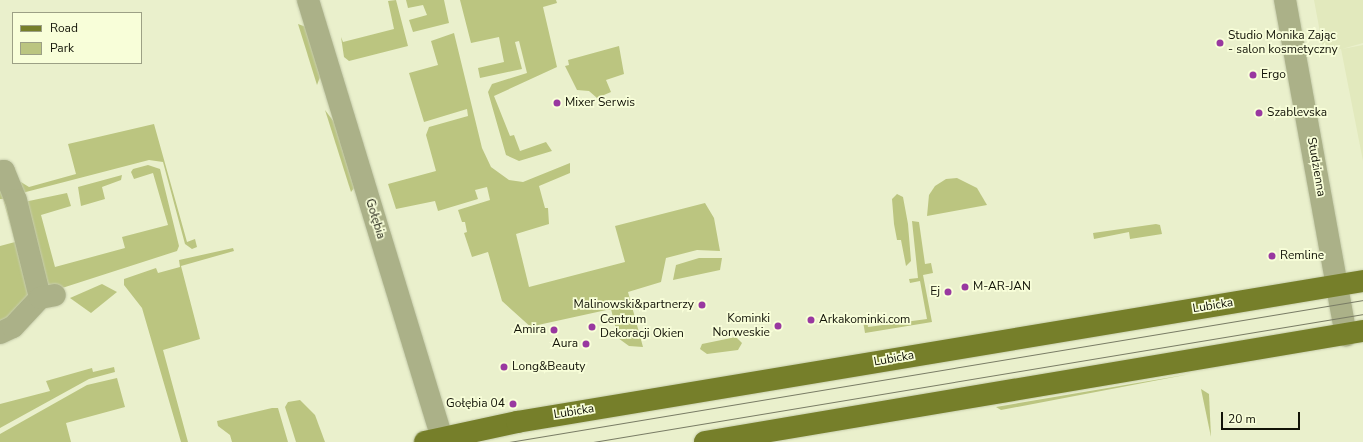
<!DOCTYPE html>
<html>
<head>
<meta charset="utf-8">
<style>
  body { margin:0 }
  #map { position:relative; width:1363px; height:442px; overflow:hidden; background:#eaf0cc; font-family:"Nunito Sans",sans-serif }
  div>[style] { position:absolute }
  .built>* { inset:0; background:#e2e9bd }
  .green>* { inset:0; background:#bbc580 }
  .roads { filter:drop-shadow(0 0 1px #c7cdac) drop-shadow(0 0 1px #c7cdac) }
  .minor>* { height:22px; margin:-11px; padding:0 11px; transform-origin:11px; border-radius:11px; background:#abb188 }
  .primary>* { height:22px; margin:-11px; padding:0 11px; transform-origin:11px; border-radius:11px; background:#767f2a }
  .tram>* { height:1px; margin:-0.5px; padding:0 0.5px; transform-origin:0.5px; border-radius:0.5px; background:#797c65 }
  .dots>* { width:11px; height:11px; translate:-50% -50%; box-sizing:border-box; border:2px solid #f8fed9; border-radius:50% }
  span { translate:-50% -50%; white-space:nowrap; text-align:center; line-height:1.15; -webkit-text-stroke:3.5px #f8fed9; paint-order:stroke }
  .poi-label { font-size:12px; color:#121307 }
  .left { translate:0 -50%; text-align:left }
  .right { translate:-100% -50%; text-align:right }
  .street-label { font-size:12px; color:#121307 }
  .legend { position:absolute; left:12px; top:12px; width:130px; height:52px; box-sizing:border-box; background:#f8fed9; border:1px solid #9ca085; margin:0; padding:5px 7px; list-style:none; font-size:12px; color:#121307 }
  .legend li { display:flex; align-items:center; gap:8px; height:20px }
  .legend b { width:20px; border:1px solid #9ca085 }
  .scale { position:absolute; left:1221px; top:412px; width:79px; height:18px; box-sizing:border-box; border:2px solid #121307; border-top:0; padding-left:5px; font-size:12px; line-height:14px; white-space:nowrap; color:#121307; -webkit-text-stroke:3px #f8fed9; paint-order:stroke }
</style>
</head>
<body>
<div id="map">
  <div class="built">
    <div style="clip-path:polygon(1314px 0,1363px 0,1363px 43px,1342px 49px,1363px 45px,1363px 161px,1341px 49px,1324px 54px)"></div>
  </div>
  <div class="green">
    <div style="clip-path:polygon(396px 0,408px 46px,349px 61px,344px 57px,341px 37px,343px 42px,394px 29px,388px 1px)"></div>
    <div style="clip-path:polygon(406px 0,444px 0,449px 23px,413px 32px,409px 20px,427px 15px,423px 5px,408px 8px)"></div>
    <div style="clip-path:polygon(460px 0,556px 0,557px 3px,543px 7px,557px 67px,494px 96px,510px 136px,514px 135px,520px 151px,546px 142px,552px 151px,519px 161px,506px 155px,488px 92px,492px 84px,527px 73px,519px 41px,515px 42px,522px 69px,480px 78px,478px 68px,504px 62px,499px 37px,471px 43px)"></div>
    <div style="clip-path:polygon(298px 24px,306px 27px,320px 77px,317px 85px)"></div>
    <div style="clip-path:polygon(454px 33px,482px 148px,491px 167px,509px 180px,523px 182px,570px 163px,570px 173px,539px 186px,545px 208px,548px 208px,549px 224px,516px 234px,529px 287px,625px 262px,615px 226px,705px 203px,714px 218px,720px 251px,697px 250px,666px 258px,661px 282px,628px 292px,643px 347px,629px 346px,618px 338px,611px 309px,538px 325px,538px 328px,533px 329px,502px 301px,488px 252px,472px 257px,464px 233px,467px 232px,465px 222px,462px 222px,458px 210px,490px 200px,487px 187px,475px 190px,478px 199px,438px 211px,435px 201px,396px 209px,388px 184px,436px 171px,426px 135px,429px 127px,468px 116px,467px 109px,424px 122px,409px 73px,438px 65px,431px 41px)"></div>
    <div style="clip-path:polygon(619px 46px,624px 74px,606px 80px,611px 92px,597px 98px,589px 91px,577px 90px,565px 66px,569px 65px,568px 60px)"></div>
    <div style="clip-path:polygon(325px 110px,334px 122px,354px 188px,351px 192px)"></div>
    <div style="clip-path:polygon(154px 124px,187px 242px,195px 239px,197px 247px,192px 249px,185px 244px,163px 162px,149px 160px,22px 193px,16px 179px,29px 187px,76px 174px,68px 144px)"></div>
    <div style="clip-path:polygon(148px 165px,160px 169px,179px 246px,177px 251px,59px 289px,45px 285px,24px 202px,67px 193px,71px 206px,41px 215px,55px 267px,125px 248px,122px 237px,168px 225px,153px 173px,134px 179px,131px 172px,133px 169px)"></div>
    <div style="clip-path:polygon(122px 175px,121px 180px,102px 187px,105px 199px,81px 206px,78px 187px)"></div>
    <div style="clip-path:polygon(957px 178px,977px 188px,987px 205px,927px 216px,929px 195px,935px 186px,946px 179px)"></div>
    <div style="clip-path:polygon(0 187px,5px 191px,28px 294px,18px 309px,0 324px,0 246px,15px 242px,3px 199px,0 199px)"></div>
    <div style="clip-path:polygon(897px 194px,903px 197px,908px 224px,911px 261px,906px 266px,901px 240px,897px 240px,894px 224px,892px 199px)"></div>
    <div style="clip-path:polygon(912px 221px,919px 222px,925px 264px,931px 263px,933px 273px,923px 275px,932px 322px,865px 333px,863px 321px,867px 320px,868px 327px,927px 319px,920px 281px,910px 283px,909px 279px,918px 278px)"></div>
    <div style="clip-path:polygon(1156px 224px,1160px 225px,1162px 234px,1130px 239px,1129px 232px,1094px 239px,1093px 233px)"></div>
    <div style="clip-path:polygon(233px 248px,234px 251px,181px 266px,200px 339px,163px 350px,188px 442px,181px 442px,142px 308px,124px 285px,124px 279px,156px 268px,158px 273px,180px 267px,179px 260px)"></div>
    <div style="clip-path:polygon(699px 258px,722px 258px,720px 270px,673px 280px,676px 265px)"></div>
    <div style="clip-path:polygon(102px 284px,117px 292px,91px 313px,70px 298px)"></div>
    <div style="clip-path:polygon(736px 337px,742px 343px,738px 350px,707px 354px,700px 349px,702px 344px)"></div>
    <div style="clip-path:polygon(114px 367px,115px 372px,89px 379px,0 428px,0 404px,50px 391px,46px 381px,92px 368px,93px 372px)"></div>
    <div style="clip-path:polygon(1190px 374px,1001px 410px,996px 407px)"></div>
    <div style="clip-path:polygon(117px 378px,125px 407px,66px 423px,71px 442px,0 442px,0 434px,87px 385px)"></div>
    <div style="clip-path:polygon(1201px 389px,1209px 394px,1211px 437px)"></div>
    <div style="clip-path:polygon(300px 400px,315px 415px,325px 442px,296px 442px,285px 407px,288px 402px)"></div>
    <div style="clip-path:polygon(272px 408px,278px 408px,288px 442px,232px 442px,230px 435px,218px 426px,217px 421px)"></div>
  </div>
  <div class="roads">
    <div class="minor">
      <div style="left:308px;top:0;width:457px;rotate:73deg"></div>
      <div style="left:1285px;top:0;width:341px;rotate:79.7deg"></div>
      <div style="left:0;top:172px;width:4px;rotate:-14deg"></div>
      <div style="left:4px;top:171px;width:31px;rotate:68deg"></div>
      <div style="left:16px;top:200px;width:101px;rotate:76.2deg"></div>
      <div style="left:0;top:333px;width:14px;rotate:-25deg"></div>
      <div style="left:13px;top:327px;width:40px;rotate:-47deg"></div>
      <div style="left:40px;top:298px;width:15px;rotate:-11deg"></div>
    </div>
    <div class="primary">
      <div style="left:425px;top:442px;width:94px;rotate:-12.3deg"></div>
      <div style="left:517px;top:422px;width:858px;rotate:-9.46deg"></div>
      <div style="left:705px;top:442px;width:667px;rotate:-9.58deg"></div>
    </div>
  </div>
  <div class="tram">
    <div style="left:509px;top:442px;width:866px;rotate:-9.44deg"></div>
    <div style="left:593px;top:442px;width:781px;rotate:-9.44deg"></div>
  </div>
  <div class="dots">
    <div style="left:1220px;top:43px;background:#9938a0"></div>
    <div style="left:1253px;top:75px;background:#9938a0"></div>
    <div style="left:557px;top:103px;background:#9938a0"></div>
    <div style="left:1259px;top:113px;background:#9938a0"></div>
    <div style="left:1272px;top:256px;background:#9938a0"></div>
    <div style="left:965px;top:287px;background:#9938a0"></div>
    <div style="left:948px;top:292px;background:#9938a0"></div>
    <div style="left:702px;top:305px;background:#9938a0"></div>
    <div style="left:811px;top:320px;background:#9938a0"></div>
    <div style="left:778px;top:326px;background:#9938a0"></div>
    <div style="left:592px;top:327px;background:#9938a0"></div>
    <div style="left:554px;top:330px;background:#9938a0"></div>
    <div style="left:586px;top:344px;background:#9938a0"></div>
    <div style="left:504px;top:367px;background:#9938a0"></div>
    <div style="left:513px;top:404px;background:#9938a0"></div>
  </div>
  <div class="poi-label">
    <span class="left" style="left:1228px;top:43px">Studio Monika Zając<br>- salon kosmetyczny</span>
    <span class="left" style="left:1261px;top:75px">Ergo</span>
    <span class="left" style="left:565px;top:103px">Mixer Serwis</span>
    <span class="left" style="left:1267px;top:113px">Szablevska</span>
    <span class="left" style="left:1280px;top:256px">Remline</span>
    <span class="left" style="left:973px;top:287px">M-AR-JAN</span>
    <span class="right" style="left:940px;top:292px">Ej</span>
    <span class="right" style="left:694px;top:305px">Malinowski&amp;partnerzy</span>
    <span class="right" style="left:770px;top:326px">Kominki<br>Norweskie</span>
    <span class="left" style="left:600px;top:327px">Centrum<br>Dekoracji Okien</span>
    <span class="left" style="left:819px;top:320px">Arkakominki.com</span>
    <span class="right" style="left:546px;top:330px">Amira</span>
    <span class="right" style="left:578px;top:344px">Aura</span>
    <span class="left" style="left:512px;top:367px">Long&amp;Beauty</span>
    <span class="right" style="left:505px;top:404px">Gołębia 04</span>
  </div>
  <div class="street-label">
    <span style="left:1316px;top:167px;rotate:80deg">Studzienna</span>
    <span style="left:375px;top:219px;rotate:73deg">Gołębia</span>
    <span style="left:1213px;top:306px;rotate:-9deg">Lubicka</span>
    <span style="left:894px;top:359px;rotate:-10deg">Lubicka</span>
    <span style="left:574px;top:412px;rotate:-9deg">Lubicka</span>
  </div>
  <ul class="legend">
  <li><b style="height:5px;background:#767f2a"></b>Road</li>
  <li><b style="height:11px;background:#bbc580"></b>Park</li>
  </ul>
  <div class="scale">20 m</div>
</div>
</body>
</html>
